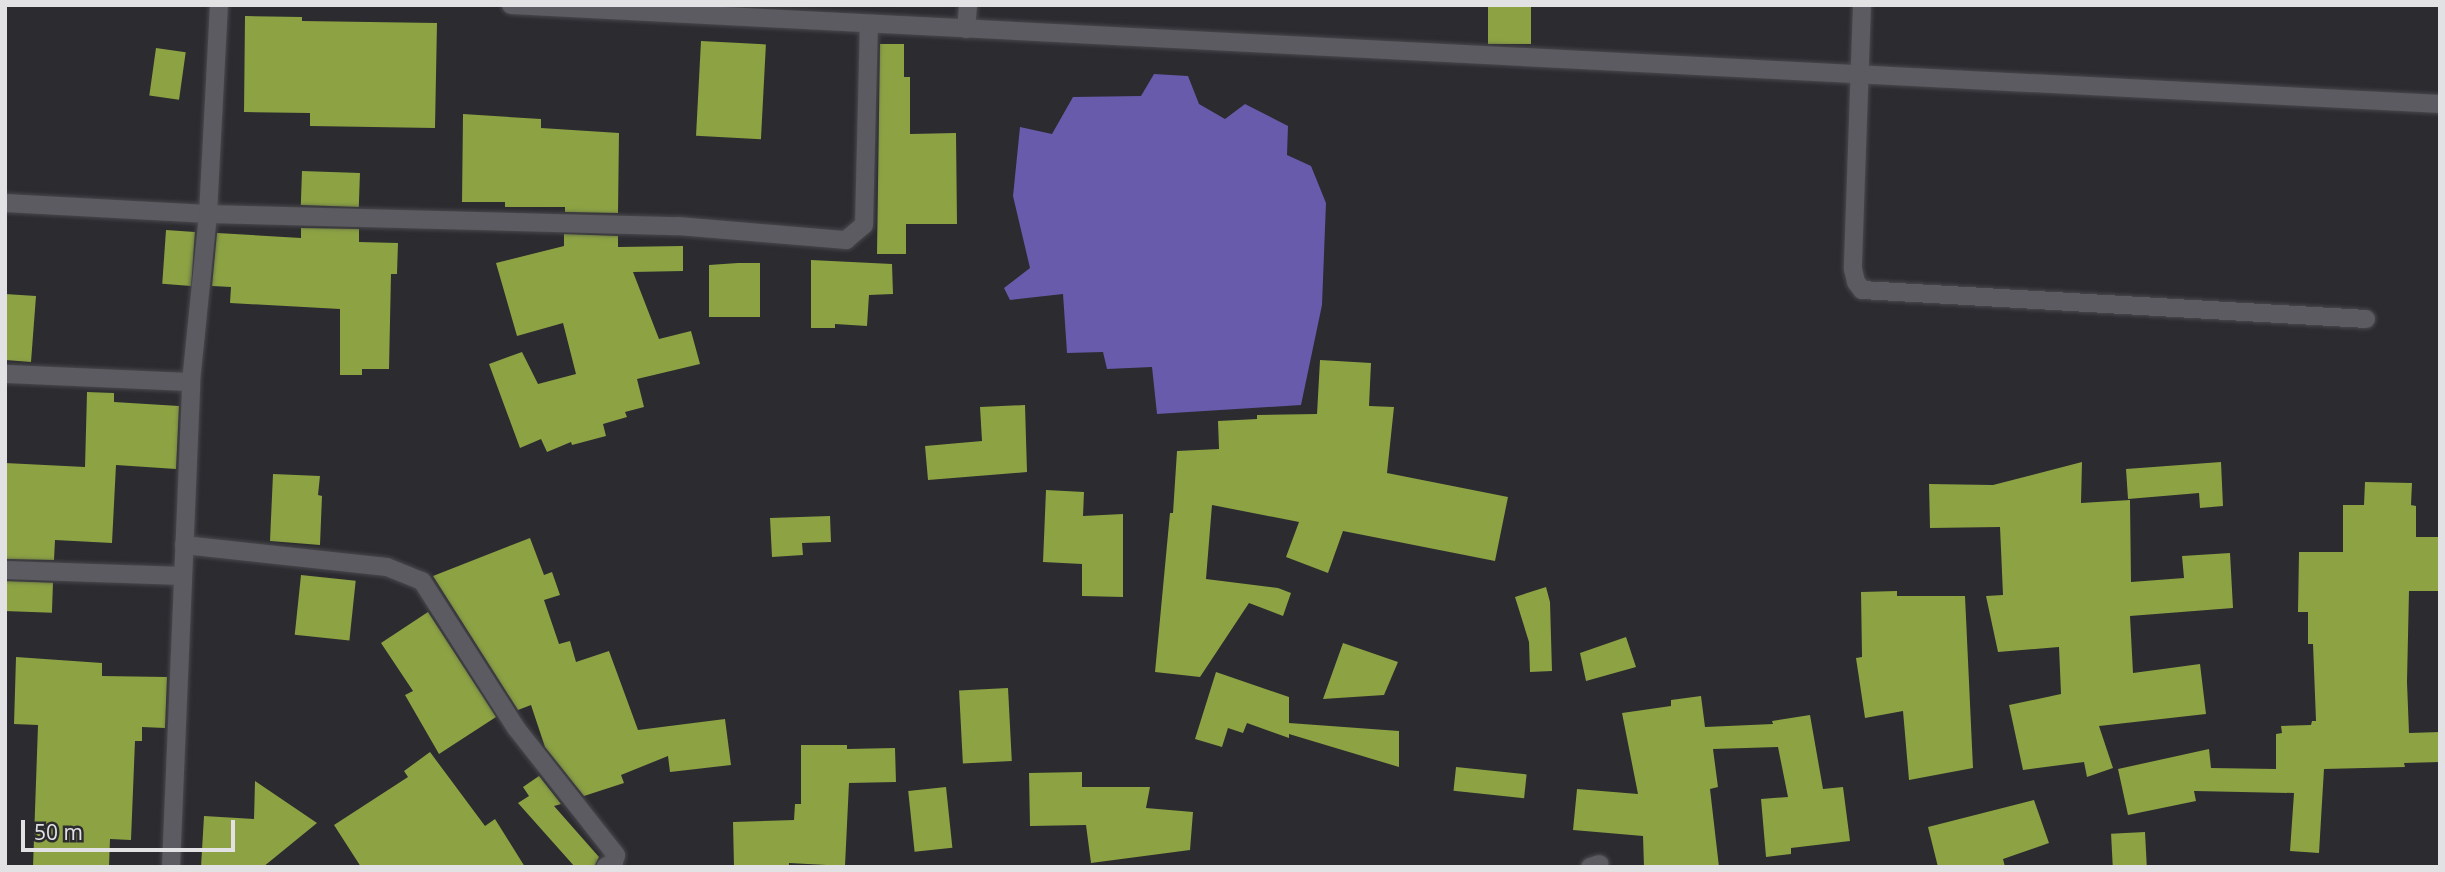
<!DOCTYPE html>
<html>
<head>
<meta charset="utf-8">
<style>
  body { margin:0 }
  #map { position:relative; width:2445px; height:872px; overflow:hidden; background:#2b2b30; font-family:"Open Sans",sans-serif }
  div>[style] { position:absolute }
  .water>* { inset:0; background:#685bab }
  .building>* { inset:0; background:#8ca243; transform-origin:0 0 }
  .roads { filter:drop-shadow(0 0 2px #49494d) drop-shadow(0 0 2px #49494d) }
  .minor>* { height:18px; margin:-9px; padding:0 9px; transform-origin:9px; border-radius:9px; background:#5b5b61 }
  span { translate:-50% -50%; white-space:nowrap; text-align:center; line-height:1.15; -webkit-text-stroke:7px #2b2b30; paint-order:stroke }
  .frame { position:absolute; inset:0; border:7px solid #e2e2e5; pointer-events:none }
  .scale { position:absolute; left:21px; top:820px; width:214px; height:32px; box-sizing:border-box; border:4px solid #e2e2e5; border-top:0; padding-left:9px; font-size:21px; line-height:24px; white-space:nowrap; color:#e2e2e5; -webkit-text-stroke:5px #2b2b30; paint-order:stroke }
</style>
</head>
<body>
<div id="map">
  <div class="water">
    <div style="clip-path:polygon(1154px 74px,1188px 76px,1199px 104px,1225px 119px,1245px 104px,1288px 126px,1287px 155px,1311px 166px,1326px 203px,1322px 305px,1301px 405px,1157px 414px,1152px 367px,1107px 369px,1103px 352px,1067px 353px,1063px 294px,1010px 300px,1004px 288px,1030px 268px,1013px 196px,1020px 127px,1052px 134px,1073px 97px,1141px 96px)"></div>
  </div>
  <div class="building">
    <div style="left:1488px;top:5px;width:43px;height:39px"></div>
    <div style="clip-path:polygon(245px 16px,302px 17px,302px 21px,437px 23px,435px 128px,310px 126px,310px 113px,244px 112px)"></div>
    <div style="left:701px;top:41px;width:65px;height:95px;rotate:3deg"></div>
    <div style="clip-path:polygon(880px 44px,904px 44px,904px 77px,910px 77px,910px 134px,956px 133px,957px 224px,906px 224px,906px 254px,877px 254px)"></div>
    <div style="left:156px;top:48px;width:30px;height:48px;rotate:8deg"></div>
    <div style="clip-path:polygon(463px 114px,541px 119px,541px 128px,619px 133px,618px 213px,565px 212px,565px 207px,505px 207px,505px 202px,462px 202px)"></div>
    <div style="left:302px;top:171px;width:58px;height:34px;rotate:2deg"></div>
    <div style="clip-path:polygon(301px 228px,359px 229px,359px 242px,398px 243px,397px 274px,391px 274px,389px 369px,362px 369px,362px 375px,340px 375px,340px 309px,230px 303px,231px 287px,212px 286px,217px 233px,301px 238px)"></div>
    <div style="left:166px;top:230px;width:29px;height:54px;rotate:4deg"></div>
    <div style="clip-path:polygon(564px 234px,618px 236px,618px 247px,683px 246px,683px 271px,633px 272px,659px 339px,691px 331px,700px 364px,637px 379px,644px 407px,625px 412px,627px 417px,603px 424px,606px 436px,572px 445px,571px 442px,547px 452px,541px 439px,520px 448px,489px 364px,522px 352px,538px 384px,576px 374px,563px 323px,517px 336px,496px 263px,564px 246px)"></div>
    <div style="clip-path:polygon(811px 260px,892px 264px,893px 294px,869px 295px,867px 326px,835px 324px,835px 328px,811px 328px)"></div>
    <div style="clip-path:polygon(738px 263px,760px 263px,760px 317px,709px 317px,709px 265px)"></div>
    <div style="clip-path:polygon(5px 294px,36px 296px,31px 362px,5px 360px)"></div>
    <div style="clip-path:polygon(1320px 360px,1371px 363px,1369px 406px,1394px 407px,1387px 473px,1508px 497px,1495px 561px,1343px 531px,1328px 573px,1286px 557px,1299px 522px,1212px 505px,1206px 579px,1278px 588px,1291px 593px,1283px 616px,1249px 603px,1200px 677px,1155px 672px,1170px 513px,1173px 513px,1177px 451px,1219px 449px,1218px 421px,1257px 419px,1257px 415px,1317px 414px)"></div>
    <div style="clip-path:polygon(87px 392px,114px 393px,114px 402px,179px 406px,176px 469px,116px 465px,112px 543px,55px 540px,54px 560px,5px 559px,5px 463px,85px 467px)"></div>
    <div style="clip-path:polygon(1025px 405px,1027px 472px,928px 480px,925px 446px,982px 441px,980px 407px)"></div>
    <div style="clip-path:polygon(2082px 462px,2081px 503px,2130px 500px,2131px 582px,2184px 578px,2182px 556px,2230px 553px,2233px 608px,2130px 616px,2133px 673px,2200px 664px,2206px 714px,2099px 726px,2113px 768px,2087px 777px,2084px 762px,2023px 770px,2009px 705px,2061px 694px,2059px 647px,1998px 652px,1986px 596px,2003px 595px,2000px 527px,1930px 528px,1929px 484px,1993px 485px)"></div>
    <div style="clip-path:polygon(2221px 462px,2223px 506px,2200px 508px,2199px 493px,2128px 499px,2126px 469px)"></div>
    <div style="clip-path:polygon(273px 474px,320px 476px,318px 495px,322px 496px,320px 545px,270px 541px)"></div>
    <div style="clip-path:polygon(2365px 482px,2412px 483px,2411px 505px,2416px 506px,2416px 537px,2440px 537px,2440px 591px,2409px 591px,2407px 682px,2409px 733px,2440px 732px,2440px 762px,2404px 763px,2405px 767px,2324px 769px,2319px 853px,2290px 851px,2294px 793px,2194px 791px,2196px 801px,2128px 815px,2118px 769px,2209px 749px,2211px 768px,2276px 769px,2276px 734px,2282px 733px,2281px 726px,2311px 725px,2312px 721px,2316px 721px,2313px 644px,2308px 644px,2308px 612px,2298px 612px,2299px 552px,2343px 552px,2343px 505px,2364px 505px)"></div>
    <div style="clip-path:polygon(1046px 490px,1084px 492px,1083px 516px,1123px 514px,1123px 597px,1082px 596px,1082px 564px,1043px 562px)"></div>
    <div style="clip-path:polygon(830px 516px,831px 542px,802px 543px,803px 555px,772px 557px,770px 518px)"></div>
    <div style="clip-path:polygon(530px 538px,544px 575px,552px 572px,560px 595px,544px 600px,559px 644px,570px 641px,576px 662px,609px 651px,638px 730px,725px 719px,731px 765px,670px 772px,668px 756px,621px 775px,624px 783px,584px 796px,545px 747px,531px 705px,518px 710px,433px 576px)"></div>
    <div style="left:301px;top:575px;width:55px;height:60px;rotate:6deg"></div>
    <div style="left:5px;top:581px;width:48px;height:30px;rotate:2deg"></div>
    <div style="clip-path:polygon(1546px 587px,1550px 602px,1552px 671px,1530px 672px,1529px 642px,1515px 597px)"></div>
    <div style="clip-path:polygon(1897px 591px,1897px 596px,1965px 596px,1973px 768px,1909px 780px,1903px 711px,1865px 718px,1856px 658px,1862px 657px,1861px 592px)"></div>
    <div style="clip-path:polygon(428px 612px,496px 717px,439px 754px,405px 695px,413px 691px,381px 643px)"></div>
    <div style="clip-path:polygon(1626px 637px,1636px 667px,1586px 681px,1580px 653px)"></div>
    <div style="clip-path:polygon(1343px 643px,1398px 662px,1384px 695px,1323px 699px)"></div>
    <div style="clip-path:polygon(16px 657px,102px 663px,102px 676px,167px 677px,165px 728px,142px 727px,142px 741px,135px 741px,131px 840px,110px 839px,109px 867px,33px 867px,38px 725px,14px 724px)"></div>
    <div style="clip-path:polygon(1216px 672px,1289px 697px,1289px 723px,1399px 731px,1399px 767px,1289px 734px,1289px 738px,1247px 723px,1243px 733px,1228px 728px,1222px 747px,1195px 739px)"></div>
    <div style="left:1008px;top:688px;width:73px;height:49px;rotate:87deg"></div>
    <div style="clip-path:polygon(1701px 696px,1705px 727px,1773px 724px,1772px 721px,1810px 715px,1823px 789px,1843px 787px,1850px 841px,1791px 848px,1791px 854px,1766px 857px,1761px 799px,1788px 797px,1778px 747px,1713px 749px,1718px 787px,1710px 789px,1719px 867px,1644px 867px,1643px 836px,1573px 830px,1577px 789px,1638px 794px,1622px 713px,1671px 706px,1671px 700px)"></div>
    <div style="clip-path:polygon(801px 745px,847px 745px,847px 749px,895px 748px,896px 782px,849px 783px,845px 866px,789px 863px,789px 867px,734px 867px,733px 822px,794px 820px,795px 804px,801px 804px)"></div>
    <div style="clip-path:polygon(430px 752px,485px 826px,495px 819px,525px 867px,361px 867px,334px 825px,408px 777px,404px 771px)"></div>
    <div style="left:1456px;top:767px;width:71px;height:24px;rotate:6deg"></div>
    <div style="clip-path:polygon(1082px 772px,1082px 787px,1150px 787px,1146px 808px,1193px 812px,1190px 850px,1091px 863px,1086px 825px,1030px 826px,1029px 773px)"></div>
    <div style="clip-path:polygon(539px 776px,561px 804px,554px 806px,599px 857px,594px 867px,575px 867px,518px 803px,529px 796px,523px 787px)"></div>
    <div style="clip-path:polygon(255px 781px,317px 823px,263px 867px,201px 867px,204px 816px,254px 819px)"></div>
    <div style="left:946px;top:787px;width:61px;height:38px;rotate:84deg"></div>
    <div style="clip-path:polygon(2034px 800px,2049px 843px,2003px 859px,2005px 867px,1938px 867px,1928px 827px)"></div>
    <div style="left:2145px;top:832px;width:35px;height:34px;rotate:87deg"></div>
  </div>
  <div class="roads">
    <div class="minor">
      <div style="left:511px;top:5px;width:1932px;rotate:2.94deg"></div>
      <div style="left:1862px;top:5px;width:264px;rotate:92deg"></div>
      <div style="left:1853px;top:269px;width:13px;rotate:77deg"></div>
      <div style="left:1856px;top:282px;width:10px;rotate:53deg"></div>
      <div style="left:1862px;top:290px;width:505px;rotate:3.29deg"></div>
      <div style="left:966px;top:29px;width:24px;rotate:-85deg"></div>
      <div style="left:5px;top:203px;width:203px;rotate:3.1deg"></div>
      <div style="left:208px;top:214px;width:470px;rotate:1.5deg"></div>
      <div style="left:678px;top:226px;width:169px;rotate:4.8deg"></div>
      <div style="left:846px;top:240px;width:23px;rotate:-40deg"></div>
      <div style="left:864px;top:225px;width:201px;rotate:-88.6deg"></div>
      <div style="left:5px;top:374px;width:186px;rotate:2.5deg"></div>
      <div style="left:184px;top:545px;width:204px;rotate:6.2deg"></div>
      <div style="left:387px;top:567px;width:38px;rotate:22deg"></div>
      <div style="left:422px;top:581px;width:174px;rotate:57.4deg"></div>
      <div style="left:516px;top:728px;width:162px;rotate:51.8deg"></div>
      <div style="left:616px;top:855px;width:7px;rotate:106deg"></div>
      <div style="left:614px;top:862px;width:10px;rotate:151deg"></div>
      <div style="left:5px;top:570px;width:178px;rotate:1.9deg"></div>
      <div style="left:171px;top:867px;width:485px;rotate:-87.6deg"></div>
      <div style="left:191px;top:382px;width:169px;rotate:-84.2deg"></div>
      <div style="left:208px;top:214px;width:209px;rotate:-87deg"></div>
      <div style="left:1590px;top:867px;width:10px;rotate:-17deg"></div>
    </div>
  </div>
  <div class="frame"></div>
  <div class="scale">50 m</div>
</div>
</body>
</html>
